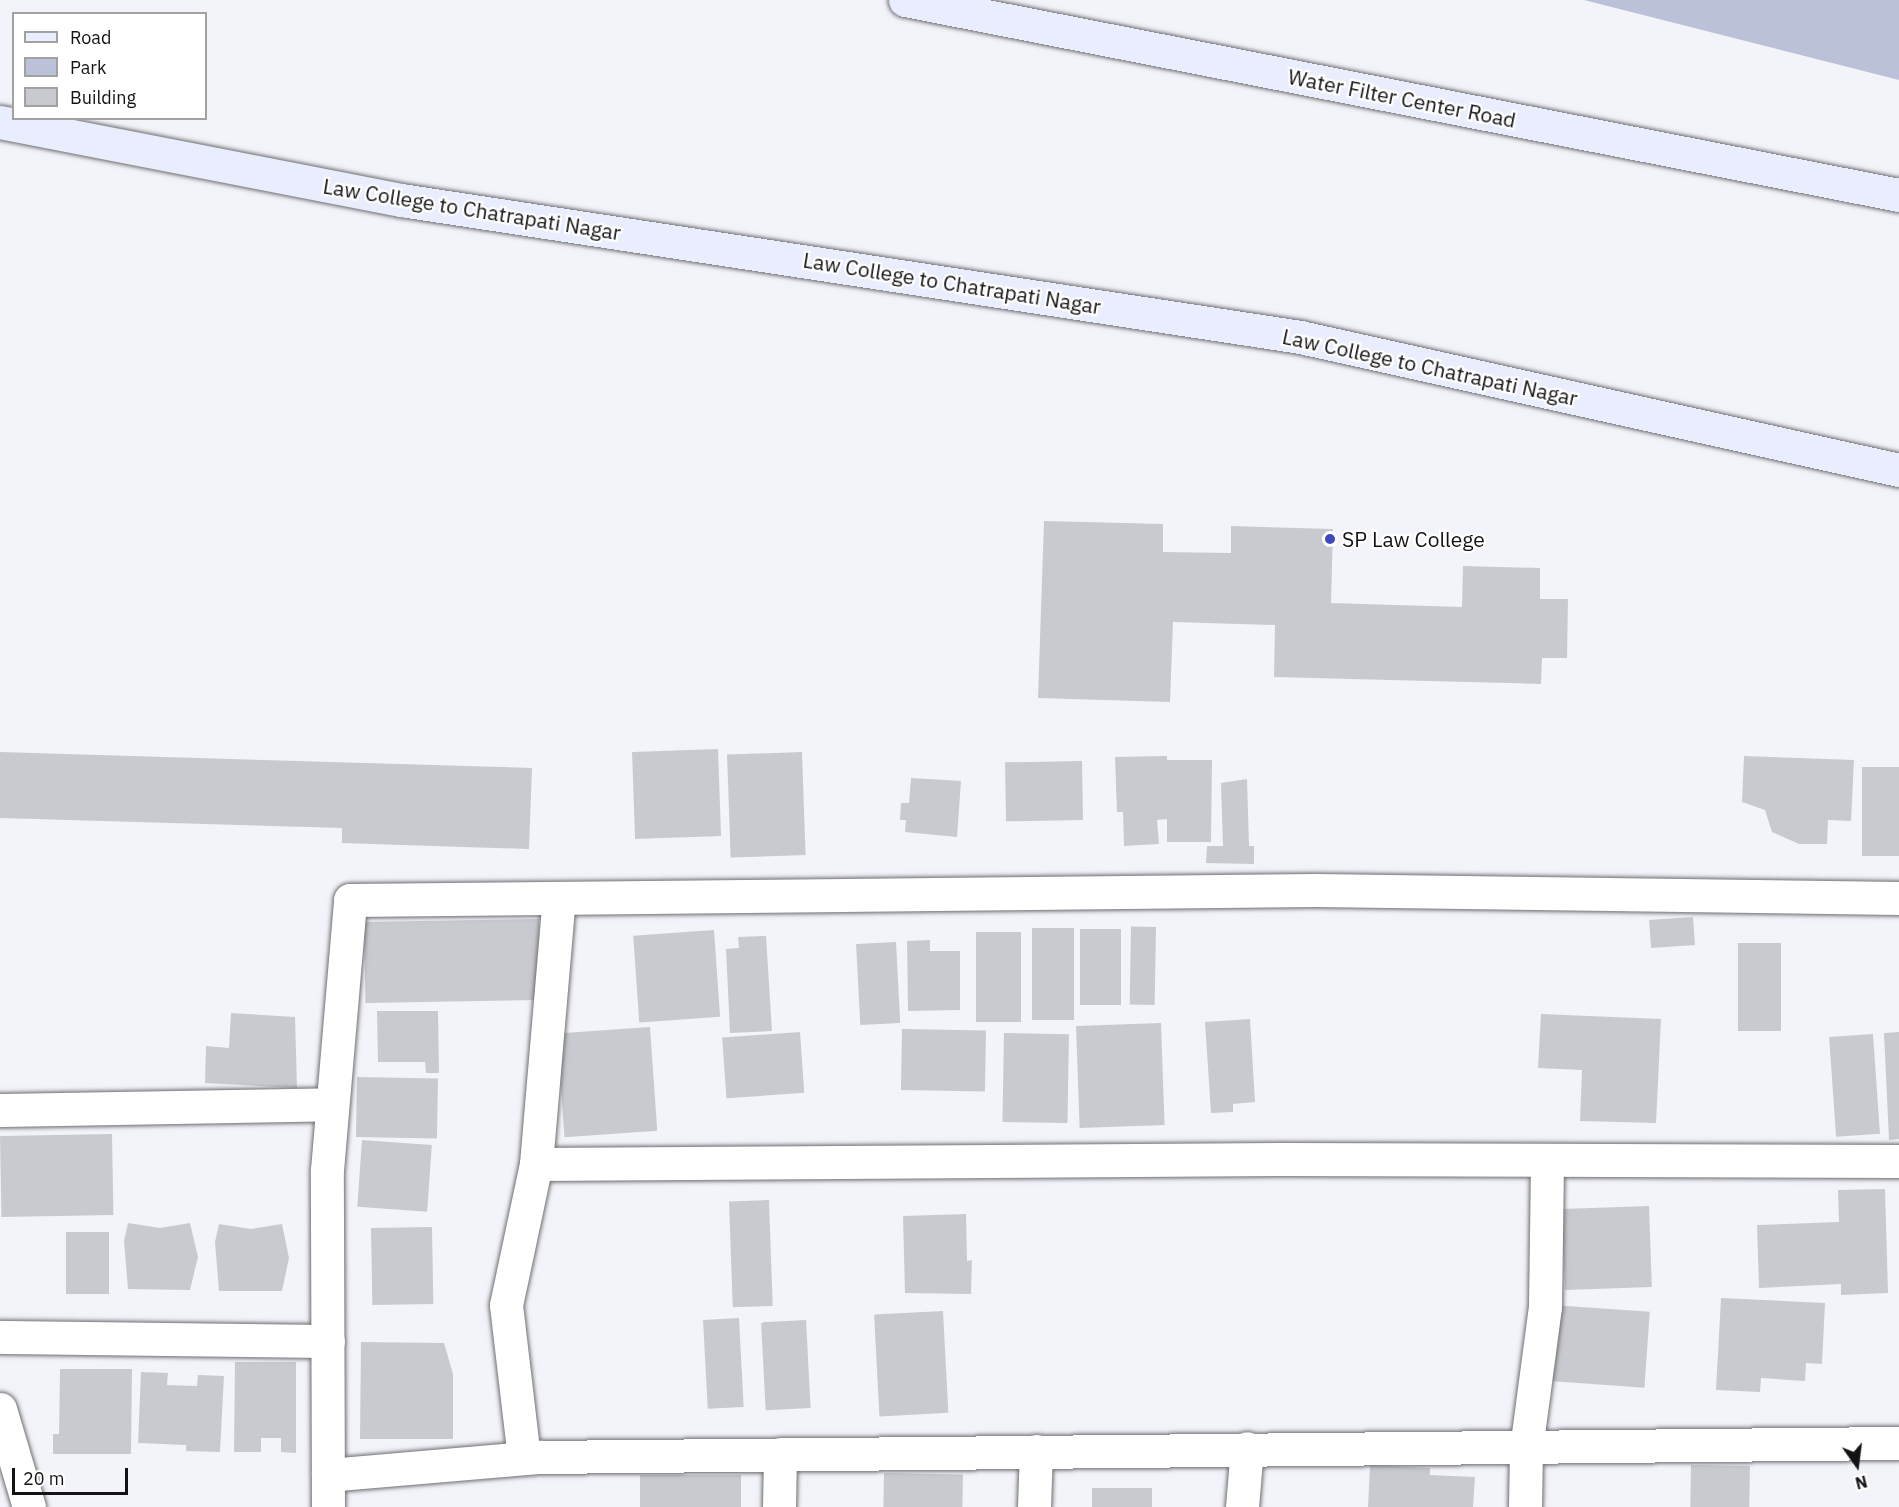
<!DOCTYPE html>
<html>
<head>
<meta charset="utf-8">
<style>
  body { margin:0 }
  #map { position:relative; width:1899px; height:1507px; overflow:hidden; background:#f3f4f9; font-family:"IBM Plex Sans",sans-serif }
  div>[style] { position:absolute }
  .green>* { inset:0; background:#bac1d9 }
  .building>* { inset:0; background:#c9cacf; transform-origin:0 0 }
  .roads { filter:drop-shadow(0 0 2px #6e6f73) drop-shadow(0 0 2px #6e6f73) }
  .street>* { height:33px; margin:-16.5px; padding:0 16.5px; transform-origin:16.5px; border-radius:16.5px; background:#fff }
  .secondary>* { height:33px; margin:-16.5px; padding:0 16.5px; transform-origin:16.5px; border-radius:16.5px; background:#e9edfd }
  .dots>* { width:16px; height:16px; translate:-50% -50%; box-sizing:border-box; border:3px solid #fff; border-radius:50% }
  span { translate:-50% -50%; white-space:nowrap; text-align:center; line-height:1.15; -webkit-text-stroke:4.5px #fff; paint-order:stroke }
  .street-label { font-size:21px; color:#131315 }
  .poi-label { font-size:21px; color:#131315 }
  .left { translate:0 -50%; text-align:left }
  .legend { position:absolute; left:12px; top:12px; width:195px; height:108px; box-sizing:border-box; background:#fff; border:2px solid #a1a1a1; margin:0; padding:8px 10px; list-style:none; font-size:18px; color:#131315 }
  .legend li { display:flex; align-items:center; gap:12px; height:30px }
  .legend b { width:30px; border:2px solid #a1a1a1 }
  .north { position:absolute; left:1827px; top:1435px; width:60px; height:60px; -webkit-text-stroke:4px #fff; paint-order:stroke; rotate:166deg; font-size:16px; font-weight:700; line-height:24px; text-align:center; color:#131315 }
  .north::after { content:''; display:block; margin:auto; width:21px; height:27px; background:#131315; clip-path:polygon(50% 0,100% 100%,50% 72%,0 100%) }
  .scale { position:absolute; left:12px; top:1468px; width:116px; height:27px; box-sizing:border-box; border:3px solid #131315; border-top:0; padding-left:8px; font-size:18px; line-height:21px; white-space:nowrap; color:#131315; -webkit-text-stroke:4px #fff; paint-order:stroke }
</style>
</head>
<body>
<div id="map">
  <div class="green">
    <div style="clip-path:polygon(1584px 0,1899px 0,1899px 80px)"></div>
  </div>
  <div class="building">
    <div style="clip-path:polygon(1044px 521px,1163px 524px,1163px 552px,1231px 553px,1231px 526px,1333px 529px,1331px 603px,1462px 607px,1463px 566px,1540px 568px,1540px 599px,1568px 599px,1567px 658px,1542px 658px,1541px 684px,1274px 677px,1275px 625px,1173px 622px,1170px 702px,1038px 698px)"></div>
    <div style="left:718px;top:749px;width:87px;height:86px;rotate:88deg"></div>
    <div style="clip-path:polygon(0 752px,532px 768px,529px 849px,342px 843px,342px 828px,0 818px)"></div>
    <div style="left:802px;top:752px;width:103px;height:75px;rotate:88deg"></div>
    <div style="clip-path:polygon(1167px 756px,1167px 760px,1212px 760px,1211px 842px,1167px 842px,1167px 819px,1157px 820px,1159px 844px,1124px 846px,1123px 812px,1117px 812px,1115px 757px)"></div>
    <div style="clip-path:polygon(1744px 756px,1854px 760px,1851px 821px,1828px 820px,1827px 844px,1799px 844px,1772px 832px,1765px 810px,1742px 802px)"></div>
    <div style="left:1082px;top:761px;width:59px;height:77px;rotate:89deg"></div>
    <div style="left:1862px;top:767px;width:37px;height:89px"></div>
    <div style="clip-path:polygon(911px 778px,961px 781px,957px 837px,905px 832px,906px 820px,900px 820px,901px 803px,909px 803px)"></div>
    <div style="clip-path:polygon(1247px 779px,1249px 846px,1254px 846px,1254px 864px,1206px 863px,1207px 846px,1223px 846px,1221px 783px)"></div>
    <div style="left:1693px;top:917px;width:28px;height:44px;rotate:86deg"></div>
    <div style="left:539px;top:919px;width:81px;height:175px;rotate:89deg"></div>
    <div style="left:1156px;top:927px;width:78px;height:25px;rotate:91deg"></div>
    <div style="left:1032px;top:928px;width:42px;height:92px"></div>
    <div style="left:1121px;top:929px;width:76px;height:41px;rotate:90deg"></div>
    <div style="left:714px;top:930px;width:87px;height:81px;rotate:86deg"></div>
    <div style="left:976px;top:932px;width:45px;height:90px"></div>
    <div style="clip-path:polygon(766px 936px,772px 1031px,730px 1033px,726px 949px,739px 948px,738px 937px)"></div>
    <div style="clip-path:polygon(930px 940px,930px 951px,960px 951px,960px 1010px,908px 1011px,907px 941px)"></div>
    <div style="left:896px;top:942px;width:81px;height:40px;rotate:87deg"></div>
    <div style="left:1738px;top:943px;width:43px;height:88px"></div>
    <div style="clip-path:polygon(377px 1011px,438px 1011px,439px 1073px,426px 1073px,425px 1062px,378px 1062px)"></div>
    <div style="clip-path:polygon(231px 1013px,295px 1017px,297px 1088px,205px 1083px,206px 1046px,229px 1048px)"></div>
    <div style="clip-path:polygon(1541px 1014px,1661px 1019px,1656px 1123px,1580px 1121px,1582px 1070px,1538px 1068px)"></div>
    <div style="clip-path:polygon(1250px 1019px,1255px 1102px,1233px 1104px,1233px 1112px,1211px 1113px,1205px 1022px)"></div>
    <div style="left:1161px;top:1023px;width:102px;height:85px;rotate:88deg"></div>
    <div style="left:650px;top:1027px;width:104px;height:93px;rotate:86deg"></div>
    <div style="left:902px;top:1029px;width:84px;height:61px;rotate:1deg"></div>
    <div style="left:800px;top:1032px;width:61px;height:78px;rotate:86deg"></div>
    <div style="clip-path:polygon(1899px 1032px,1899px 1139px,1889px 1140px,1884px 1033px)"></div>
    <div style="left:1004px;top:1033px;width:65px;height:89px;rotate:1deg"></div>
    <div style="left:1873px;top:1034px;width:100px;height:44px;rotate:86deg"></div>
    <div style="left:357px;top:1077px;width:81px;height:60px;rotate:1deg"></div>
    <div style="left:112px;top:1134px;width:81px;height:112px;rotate:89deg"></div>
    <div style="left:362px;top:1140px;width:70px;height:67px;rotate:4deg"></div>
    <div style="clip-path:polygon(1885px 1189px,1888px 1293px,1841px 1295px,1841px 1284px,1759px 1288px,1757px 1225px,1839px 1222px,1838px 1190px)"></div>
    <div style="left:769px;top:1200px;width:106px;height:40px;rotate:88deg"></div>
    <div style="left:1649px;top:1206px;width:81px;height:87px;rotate:88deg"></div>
    <div style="clip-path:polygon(966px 1214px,967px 1261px,972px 1260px,971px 1294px,905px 1293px,903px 1216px)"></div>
    <div style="clip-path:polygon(128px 1223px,160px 1228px,190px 1223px,198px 1257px,190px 1290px,128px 1289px,124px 1241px)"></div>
    <div style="clip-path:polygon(219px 1224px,251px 1229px,282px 1224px,289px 1258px,282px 1291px,219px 1291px,215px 1242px)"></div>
    <div style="left:432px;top:1227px;width:77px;height:61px;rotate:89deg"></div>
    <div style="left:66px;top:1232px;width:43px;height:62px"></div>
    <div style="clip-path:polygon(1721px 1298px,1825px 1303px,1822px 1364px,1806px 1363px,1805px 1381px,1761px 1378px,1760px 1392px,1716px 1390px)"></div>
    <div style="left:1552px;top:1305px;width:98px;height:76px;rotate:4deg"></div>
    <div style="left:943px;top:1311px;width:102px;height:69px;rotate:87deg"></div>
    <div style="left:739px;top:1318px;width:89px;height:36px;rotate:87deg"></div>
    <div style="left:806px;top:1320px;width:88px;height:45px;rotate:87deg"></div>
    <div style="clip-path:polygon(361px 1342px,444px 1343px,453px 1374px,453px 1439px,360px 1439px)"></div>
    <div style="clip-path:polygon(235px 1362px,296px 1362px,296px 1453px,281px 1452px,281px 1438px,261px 1438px,261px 1452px,234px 1452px)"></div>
    <div style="clip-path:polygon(60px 1369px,132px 1369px,131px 1454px,53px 1454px,53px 1434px,59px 1434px)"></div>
    <div style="clip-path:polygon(141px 1372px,168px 1373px,167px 1385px,197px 1386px,198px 1375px,224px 1376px,220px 1452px,186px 1451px,186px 1445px,138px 1443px)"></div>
    <div style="clip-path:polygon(1370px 1465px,1430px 1468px,1430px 1475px,1475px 1477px,1473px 1507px,1368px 1507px)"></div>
    <div style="left:1691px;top:1465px;width:59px;height:42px;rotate:1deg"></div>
    <div style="left:884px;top:1473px;width:79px;height:34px;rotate:1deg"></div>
    <div style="left:640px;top:1475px;width:101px;height:32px"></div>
    <div style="left:1092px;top:1488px;width:60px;height:19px"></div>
  </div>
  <div class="roads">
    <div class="street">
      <div style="left:0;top:1110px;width:332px;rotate:-1deg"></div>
      <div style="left:536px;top:1164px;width:744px;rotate:-0.39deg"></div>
      <div style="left:1280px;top:1159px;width:619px;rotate:0.19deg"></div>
      <div style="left:0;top:1337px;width:328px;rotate:0.7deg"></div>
      <div style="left:0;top:1409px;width:102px;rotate:73.5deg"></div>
      <div style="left:524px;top:1458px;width:154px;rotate:-96.7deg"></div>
      <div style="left:506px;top:1305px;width:144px;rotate:-78deg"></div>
      <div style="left:536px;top:1164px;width:267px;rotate:-85.1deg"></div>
      <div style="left:328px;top:1475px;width:212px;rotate:-4.9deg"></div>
      <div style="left:539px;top:1457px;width:1360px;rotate:-0.59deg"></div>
      <div style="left:328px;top:1507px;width:337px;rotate:-90.2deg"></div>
      <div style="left:327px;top:1170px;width:271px;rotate:-85.1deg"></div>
      <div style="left:350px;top:900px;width:964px;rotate:-0.59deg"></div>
      <div style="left:1314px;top:890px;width:585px;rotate:0.78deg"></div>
      <div style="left:779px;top:1507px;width:53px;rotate:-88.9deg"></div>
      <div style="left:1034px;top:1507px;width:56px;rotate:-88deg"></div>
      <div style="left:1242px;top:1507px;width:59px;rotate:-85.2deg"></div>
      <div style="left:1525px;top:1507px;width:58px;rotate:-89deg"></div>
      <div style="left:1526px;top:1449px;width:143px;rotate:-82.4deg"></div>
      <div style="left:1545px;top:1307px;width:147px;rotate:-89.2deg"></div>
    </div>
    <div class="secondary">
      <div style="left:905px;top:0;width:1013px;rotate:11.1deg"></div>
      <div style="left:0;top:122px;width:409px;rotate:11deg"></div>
      <div style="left:401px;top:200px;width:909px;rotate:8.66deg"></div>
      <div style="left:1300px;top:337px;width:614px;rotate:12.52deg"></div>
    </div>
  </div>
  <div class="dots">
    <div style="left:1330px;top:539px;background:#3f48bc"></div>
  </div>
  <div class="street-label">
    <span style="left:1402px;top:98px;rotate:11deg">Water Filter Center Road</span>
    <span style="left:472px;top:209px;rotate:9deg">Law College to Chatrapati Nagar</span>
    <span style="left:952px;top:283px;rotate:9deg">Law College to Chatrapati Nagar</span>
    <span style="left:1430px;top:367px;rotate:12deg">Law College to Chatrapati Nagar</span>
  </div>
  <div class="poi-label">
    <span class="left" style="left:1342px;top:539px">SP Law College</span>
  </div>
  <ul class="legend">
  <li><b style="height:8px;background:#e9edfd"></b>Road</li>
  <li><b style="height:16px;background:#bac1d9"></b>Park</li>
  <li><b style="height:16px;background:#c9cacf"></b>Building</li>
  </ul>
  <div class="north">N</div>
  <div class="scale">20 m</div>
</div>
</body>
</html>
